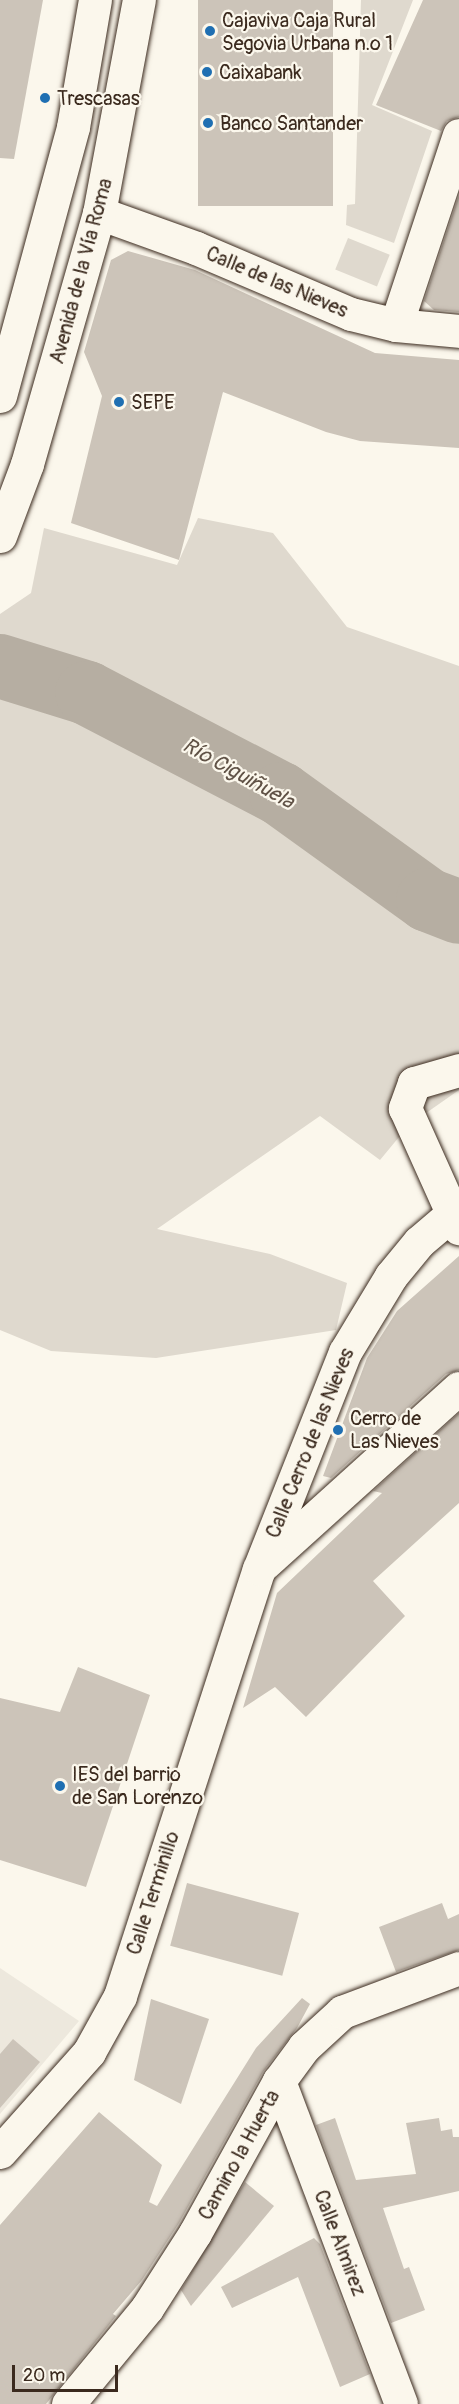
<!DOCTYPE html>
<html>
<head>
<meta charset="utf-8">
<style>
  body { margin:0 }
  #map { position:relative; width:459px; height:2404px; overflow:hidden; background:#fbf7ec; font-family:Pangolin,sans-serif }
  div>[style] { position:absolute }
  .built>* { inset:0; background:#ede8dd }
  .green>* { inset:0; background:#dfd9ce; transform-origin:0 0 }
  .river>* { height:64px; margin:-32px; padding:0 32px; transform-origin:32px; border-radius:32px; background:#b6aea2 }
  .building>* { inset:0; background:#ccc4b9; transform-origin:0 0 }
  .roads { filter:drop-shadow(0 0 2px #3b2a1e) drop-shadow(0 0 2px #3b2a1e) }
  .minor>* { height:33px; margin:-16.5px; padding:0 16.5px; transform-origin:16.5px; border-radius:16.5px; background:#fbf7ec }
  .major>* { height:33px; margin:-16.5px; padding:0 16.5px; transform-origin:16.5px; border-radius:16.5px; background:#fbf7ec }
  .dots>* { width:16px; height:16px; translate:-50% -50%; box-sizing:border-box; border:3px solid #fbf7ec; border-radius:50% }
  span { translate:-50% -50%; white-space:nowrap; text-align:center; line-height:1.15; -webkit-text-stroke:4.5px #fbf7ec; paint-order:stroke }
  .poi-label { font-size:20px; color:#3b2a1e }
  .left { translate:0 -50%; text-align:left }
  .street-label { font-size:20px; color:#3b2a1e }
  .water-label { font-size:21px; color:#605246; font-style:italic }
  .scale { position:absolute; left:12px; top:2365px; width:106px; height:27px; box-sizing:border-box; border:3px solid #3b2a1e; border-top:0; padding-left:8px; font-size:18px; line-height:21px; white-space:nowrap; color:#3b2a1e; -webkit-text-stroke:4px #fbf7ec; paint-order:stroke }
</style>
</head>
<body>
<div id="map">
  <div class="built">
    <div style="clip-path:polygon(0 1968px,79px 2021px,0 2114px)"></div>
  </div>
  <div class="green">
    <div style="clip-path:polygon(361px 0,413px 0,372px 105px,432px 131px,394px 243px,346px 225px,347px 205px,355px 204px)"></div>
    <div style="left:348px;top:238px;width:45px;height:34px;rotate:22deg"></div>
    <div style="clip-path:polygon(198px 518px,273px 533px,347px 627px,459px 666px,459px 1090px,409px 1125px,380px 1160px,320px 1116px,157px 1229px,270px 1254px,347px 1283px,336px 1330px,156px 1358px,51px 1351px,0 1330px,0 614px,31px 593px,44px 528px,177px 565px)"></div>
  </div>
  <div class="river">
    <div style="left:0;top:666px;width:91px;rotate:17.2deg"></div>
    <div style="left:87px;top:693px;width:219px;rotate:27.5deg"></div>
    <div style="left:281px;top:794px;width:181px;rotate:35.8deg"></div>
    <div style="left:428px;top:900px;width:33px;rotate:21deg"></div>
  </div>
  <div class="building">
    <div style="clip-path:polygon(0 0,43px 0,14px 159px,0 158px)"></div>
    <div style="left:198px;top:0;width:135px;height:206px"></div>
    <div style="clip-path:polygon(423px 0,459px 0,459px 117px,447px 121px,441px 131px,376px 105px)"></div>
    <div style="clip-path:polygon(459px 195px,459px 312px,434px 310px,424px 301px)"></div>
    <div style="clip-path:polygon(128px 251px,195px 270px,375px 353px,459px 360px,459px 448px,360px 441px,326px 432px,223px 392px,179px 560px,71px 523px,102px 396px,84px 352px,111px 260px)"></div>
    <div style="clip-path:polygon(459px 1256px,459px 1370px,446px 1374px,331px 1478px,323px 1476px,367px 1358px,397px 1311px)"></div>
    <div style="clip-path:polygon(459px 1413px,459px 1503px,373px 1581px,405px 1616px,306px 1717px,275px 1687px,243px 1708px,277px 1593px,382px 1493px,373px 1491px)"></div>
    <div style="clip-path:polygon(78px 1667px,150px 1695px,86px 1887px,0 1860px,0 1698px,60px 1712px)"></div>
    <div style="left:187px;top:1883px;width:116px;height:65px;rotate:15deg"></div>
    <div style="clip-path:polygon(442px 1903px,448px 1919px,459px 1914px,459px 1950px,396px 1972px,379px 1927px)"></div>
    <div style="clip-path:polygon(302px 1998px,310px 2004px,297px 2028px,263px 2072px,179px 2223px,142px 2280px,113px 2314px,116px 2316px,46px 2404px,0 2404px,0 2225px,99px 2112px,162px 2165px,149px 2202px,157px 2206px,256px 2048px)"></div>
    <div style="clip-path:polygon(151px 1999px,209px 2019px,181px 2104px,134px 2080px)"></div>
    <div style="clip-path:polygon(13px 2039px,40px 2062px,0 2108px,0 2054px)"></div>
    <div style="clip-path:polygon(335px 2118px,356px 2180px,416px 2174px,406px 2123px,439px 2118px,441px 2131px,452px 2129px,453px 2137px,459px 2137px,459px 2191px,383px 2208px,404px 2269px,409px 2267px,425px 2310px,391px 2323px,316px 2125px)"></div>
    <div style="clip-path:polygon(245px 2182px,274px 2206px,191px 2306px,181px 2290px)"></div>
    <div style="clip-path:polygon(314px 2238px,320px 2244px,370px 2374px,340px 2387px,298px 2277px,232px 2308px,221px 2287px)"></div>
  </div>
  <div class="roads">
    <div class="minor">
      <div style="left:99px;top:213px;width:103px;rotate:19.8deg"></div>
      <div style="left:196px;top:248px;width:168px;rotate:23.1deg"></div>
      <div style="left:351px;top:314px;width:46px;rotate:13.7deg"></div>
      <div style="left:396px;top:325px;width:63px;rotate:5.4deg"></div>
      <div style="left:396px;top:325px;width:200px;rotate:-71.7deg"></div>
      <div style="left:459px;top:1070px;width:47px;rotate:163.9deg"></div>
      <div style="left:414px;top:1083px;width:27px;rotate:110deg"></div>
      <div style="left:405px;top:1108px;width:132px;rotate:65.8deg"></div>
      <div style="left:265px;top:1563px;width:261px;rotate:-42.1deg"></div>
      <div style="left:279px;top:2081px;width:345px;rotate:69.3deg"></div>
      <div style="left:0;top:2152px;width:134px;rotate:-48.3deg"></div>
      <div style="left:89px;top:2052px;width:64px;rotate:-61deg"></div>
      <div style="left:120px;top:1996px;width:449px;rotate:-72deg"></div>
      <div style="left:259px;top:1569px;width:233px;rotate:-68.4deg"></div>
      <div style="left:345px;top:1352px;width:89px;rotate:-58.8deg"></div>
      <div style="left:391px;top:1276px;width:44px;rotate:-50.5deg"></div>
      <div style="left:419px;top:1242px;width:43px;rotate:-40.3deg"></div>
      <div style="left:452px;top:1214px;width:7px;rotate:-8deg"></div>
      <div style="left:68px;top:2404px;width:124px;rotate:-50.5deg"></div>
      <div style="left:147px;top:2308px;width:89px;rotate:-57.4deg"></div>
      <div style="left:195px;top:2233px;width:174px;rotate:-61.1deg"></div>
      <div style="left:279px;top:2081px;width:42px;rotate:-53.7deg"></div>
      <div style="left:304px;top:2047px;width:52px;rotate:-42.6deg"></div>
      <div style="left:342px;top:2012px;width:125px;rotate:-20.6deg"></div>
    </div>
    <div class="major">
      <div style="left:0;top:396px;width:279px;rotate:-74.8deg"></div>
      <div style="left:73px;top:127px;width:129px;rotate:-80.2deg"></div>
      <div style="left:0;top:536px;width:77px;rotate:-69.4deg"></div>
      <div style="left:27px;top:464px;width:261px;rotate:-74deg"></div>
      <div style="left:99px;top:213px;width:217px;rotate:-79.4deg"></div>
    </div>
  </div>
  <div class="dots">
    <div style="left:210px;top:31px;background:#1f6fb2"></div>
    <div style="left:207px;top:72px;background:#1f6fb2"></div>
    <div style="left:45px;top:98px;background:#1f6fb2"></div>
    <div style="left:208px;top:123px;background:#1f6fb2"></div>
    <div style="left:119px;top:402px;background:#1f6fb2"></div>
    <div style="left:338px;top:1430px;background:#1f6fb2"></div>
    <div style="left:60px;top:1786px;background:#1f6fb2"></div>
  </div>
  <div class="poi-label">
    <span class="left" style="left:222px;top:32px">Cajaviva Caja Rural<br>Segovia Urbana n.º 1</span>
    <span class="left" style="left:219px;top:72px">Caixabank</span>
    <span class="left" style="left:57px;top:98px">Trescasas</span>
    <span class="left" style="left:220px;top:123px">Banco Santander</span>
    <span class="left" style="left:131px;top:402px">SEPE</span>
    <span class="left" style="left:350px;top:1430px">Cerro de<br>Las Nieves</span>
    <span class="left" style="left:72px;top:1786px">IES del barrio<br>de San Lorenzo</span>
  </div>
  <div class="street-label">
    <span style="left:81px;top:271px;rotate:-75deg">Avenida de la Vía Roma</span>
    <span style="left:277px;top:282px;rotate:23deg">Calle de las Nieves</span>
    <span style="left:310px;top:1443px;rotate:-68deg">Calle Cerro de las Nieves</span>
    <span style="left:153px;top:1893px;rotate:-72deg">Calle Terminillo</span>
    <span style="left:239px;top:2155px;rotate:-61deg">Camino la Huerta</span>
    <span style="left:340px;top:2243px;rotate:69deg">Calle Almirez</span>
  </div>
  <div class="water-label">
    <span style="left:238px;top:774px;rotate:29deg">Río Ciguiñuela</span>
  </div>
  <div class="scale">20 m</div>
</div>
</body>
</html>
